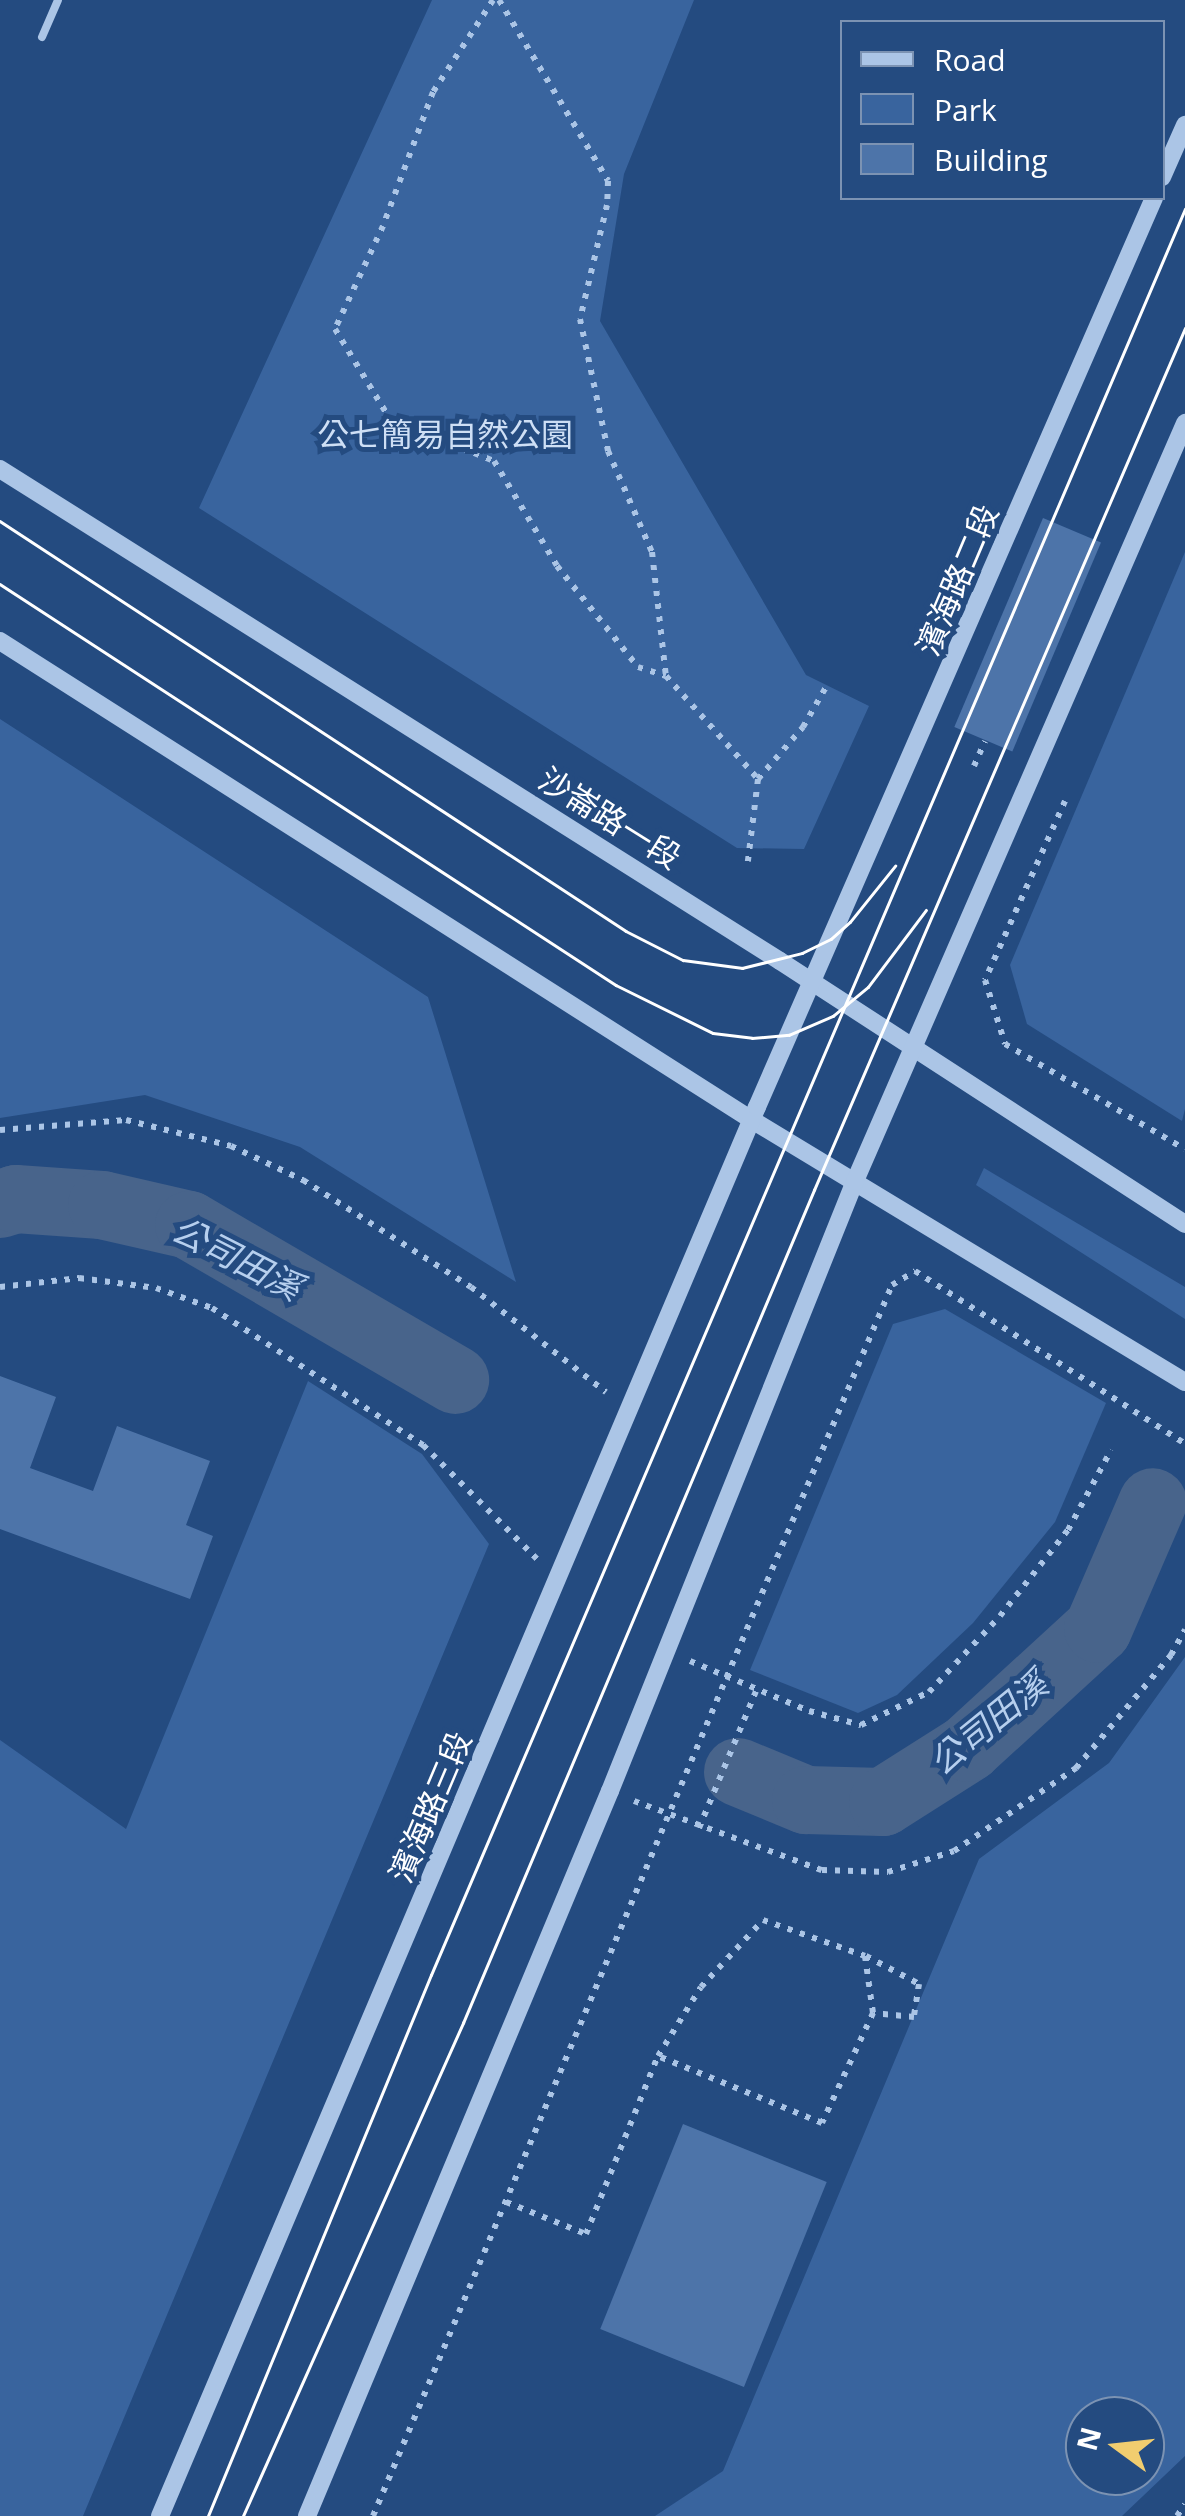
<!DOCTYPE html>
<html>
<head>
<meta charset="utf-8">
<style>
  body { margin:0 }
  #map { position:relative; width:1185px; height:2516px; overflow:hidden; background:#244b80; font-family:"Open Sans","Noto Sans TC",sans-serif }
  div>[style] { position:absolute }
  .green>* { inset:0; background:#39649e }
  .river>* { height:68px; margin:-34px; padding:0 34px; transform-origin:34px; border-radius:34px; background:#48648b }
  .building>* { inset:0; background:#4d74a9; transform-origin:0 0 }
  .path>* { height:6px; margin-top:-3px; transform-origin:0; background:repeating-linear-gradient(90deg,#abc5e6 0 5px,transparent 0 13px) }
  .service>* { height:8px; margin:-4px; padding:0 4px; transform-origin:4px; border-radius:4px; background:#abc5e6 }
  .tertiary>* { height:18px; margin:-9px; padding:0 9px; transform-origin:9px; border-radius:9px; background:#abc5e6 }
  .tram>* { height:2.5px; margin:-1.25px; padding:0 1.25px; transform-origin:1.25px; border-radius:1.25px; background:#fff }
  span { translate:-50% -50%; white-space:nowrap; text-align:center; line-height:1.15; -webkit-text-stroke:10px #244b80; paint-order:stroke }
  .park-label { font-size:32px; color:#cedff5 }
  .street-label { font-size:32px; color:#fff }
  .water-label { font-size:35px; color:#b6cfee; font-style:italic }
  .legend { position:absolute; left:840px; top:20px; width:325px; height:180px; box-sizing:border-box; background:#244b80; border:2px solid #7c93b3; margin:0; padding:12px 18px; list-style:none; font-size:30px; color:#fff }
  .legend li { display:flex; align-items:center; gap:20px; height:50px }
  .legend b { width:50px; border:2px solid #7c93b3 }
  .north { position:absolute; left:1065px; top:2396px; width:100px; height:100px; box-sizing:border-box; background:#244b80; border:2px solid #7c93b3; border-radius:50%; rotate:285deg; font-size:28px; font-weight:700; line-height:40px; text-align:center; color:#fff }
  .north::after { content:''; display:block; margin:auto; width:35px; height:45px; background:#f1cd6f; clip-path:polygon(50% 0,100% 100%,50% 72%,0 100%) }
</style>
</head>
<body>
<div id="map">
  <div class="green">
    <div style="clip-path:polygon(432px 0,694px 0,624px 174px,600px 321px,806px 675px,869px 706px,804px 849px,737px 848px,199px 508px)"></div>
    <div style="clip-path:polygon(1185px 552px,1185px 1109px,1182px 1121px,1027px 1024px,1010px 965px)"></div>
    <div style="clip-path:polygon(0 719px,428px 997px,516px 1282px,300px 1147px,145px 1095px,0 1118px)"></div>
    <div style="clip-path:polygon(984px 1168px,1185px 1287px,1185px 1319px,976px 1185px)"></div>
    <div style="clip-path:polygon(945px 1309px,1106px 1403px,1055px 1522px,973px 1623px,897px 1695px,858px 1713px,750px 1670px,893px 1324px)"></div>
    <div style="clip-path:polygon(308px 1381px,422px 1454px,489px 1544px,83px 2516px,0 2516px,0 1740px,126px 1829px)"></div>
    <div style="clip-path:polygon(evenodd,1185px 1657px,1185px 2456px,1122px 2516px,655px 2516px,723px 2471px,979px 1859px,1109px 1763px,1185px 1657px,1085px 2416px,1145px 2416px,1145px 2476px,1085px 2476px,1085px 2416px)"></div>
  </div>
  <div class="river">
    <div style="left:0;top:1204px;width:17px;rotate:-17deg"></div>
    <div style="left:16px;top:1199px;width:86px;rotate:4deg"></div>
    <div style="left:102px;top:1205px;width:89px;rotate:12.9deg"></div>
    <div style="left:189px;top:1225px;width:308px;rotate:30.2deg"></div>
    <div style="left:738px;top:1772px;width:74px;rotate:22.4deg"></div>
    <div style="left:806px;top:1800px;width:77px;rotate:1.5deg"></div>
    <div style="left:883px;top:1802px;width:101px;rotate:-32.4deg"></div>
    <div style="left:968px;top:1748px;width:176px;rotate:-42.5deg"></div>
    <div style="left:1098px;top:1629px;width:138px;rotate:-66.6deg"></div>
  </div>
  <div class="building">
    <div style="left:1043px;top:518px;width:63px;height:227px;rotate:23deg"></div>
    <div style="clip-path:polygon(0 1376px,56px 1397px,30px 1468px,93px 1491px,117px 1426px,210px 1461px,186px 1525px,213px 1536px,190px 1599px,0 1529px)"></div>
    <div style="left:683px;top:2124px;width:155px;height:221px;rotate:22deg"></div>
  </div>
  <div class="path">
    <div style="left:493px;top:0;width:110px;rotate:123.1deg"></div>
    <div style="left:433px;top:92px;width:143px;rotate:110.5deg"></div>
    <div style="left:383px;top:226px;width:114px;rotate:115deg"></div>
    <div style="left:335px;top:329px;width:105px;rotate:58.6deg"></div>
    <div style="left:390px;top:419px;width:112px;rotate:22deg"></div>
    <div style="left:494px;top:461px;width:122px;rotate:59deg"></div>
    <div style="left:557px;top:566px;width:129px;rotate:51.3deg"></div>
    <div style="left:638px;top:667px;width:29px;rotate:18deg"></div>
    <div style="left:666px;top:676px;width:138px;rotate:48.2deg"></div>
    <div style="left:758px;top:779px;width:83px;rotate:97deg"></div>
    <div style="left:499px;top:0;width:211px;rotate:58.9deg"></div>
    <div style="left:608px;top:181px;width:24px;rotate:92deg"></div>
    <div style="left:607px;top:205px;width:117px;rotate:103.3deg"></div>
    <div style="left:580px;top:319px;width:135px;rotate:78deg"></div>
    <div style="left:608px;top:451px;width:110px;rotate:66.5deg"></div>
    <div style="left:652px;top:552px;width:125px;rotate:83.6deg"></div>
    <div style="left:974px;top:766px;width:27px;rotate:-66deg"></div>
    <div style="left:758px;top:779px;width:69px;rotate:-49.1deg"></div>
    <div style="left:803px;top:727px;width:46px;rotate:-60.1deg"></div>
    <div style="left:1065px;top:801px;width:196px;rotate:114.1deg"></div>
    <div style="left:985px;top:980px;width:67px;rotate:72.6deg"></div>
    <div style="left:1005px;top:1044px;width:208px;rotate:30.3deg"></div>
    <div style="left:0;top:1130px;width:126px;rotate:-4.5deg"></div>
    <div style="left:126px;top:1120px;width:108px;rotate:13.9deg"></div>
    <div style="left:231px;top:1146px;width:80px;rotate:25.3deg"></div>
    <div style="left:303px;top:1180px;width:199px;rotate:32.5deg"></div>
    <div style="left:471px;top:1287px;width:171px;rotate:37.9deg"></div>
    <div style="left:0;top:1287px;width:80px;rotate:-6.5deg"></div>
    <div style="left:79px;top:1278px;width:78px;rotate:7.4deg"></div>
    <div style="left:156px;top:1288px;width:59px;rotate:19.7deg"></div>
    <div style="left:212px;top:1308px;width:252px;rotate:33deg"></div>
    <div style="left:423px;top:1445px;width:161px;rotate:45deg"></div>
    <div style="left:690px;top:1661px;width:129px;rotate:22.8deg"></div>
    <div style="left:809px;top:1711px;width:54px;rotate:15.1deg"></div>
    <div style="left:861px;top:1725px;width:76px;rotate:-25.9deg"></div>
    <div style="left:929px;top:1692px;width:104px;rotate:-46.9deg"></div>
    <div style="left:1000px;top:1616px;width:110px;rotate:-51.7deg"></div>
    <div style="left:1068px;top:1530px;width:91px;rotate:-61.7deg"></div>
    <div style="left:634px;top:1801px;width:200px;rotate:20.2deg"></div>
    <div style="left:822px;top:1870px;width:66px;rotate:1.7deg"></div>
    <div style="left:888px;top:1872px;width:69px;rotate:-17.7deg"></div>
    <div style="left:954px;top:1851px;width:148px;rotate:-34.2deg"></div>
    <div style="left:1076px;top:1768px;width:148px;rotate:-49.9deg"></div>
    <div style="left:1171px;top:1655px;width:29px;rotate:-61deg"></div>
    <div style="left:699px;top:1828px;width:148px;rotate:-67.4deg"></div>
    <div style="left:866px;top:1956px;width:60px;rotate:27.8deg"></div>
    <div style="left:919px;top:1984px;width:33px;rotate:99deg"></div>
    <div style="left:914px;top:2017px;width:41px;rotate:-174.4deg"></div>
    <div style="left:506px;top:2202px;width:86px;rotate:21.8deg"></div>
    <div style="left:586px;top:2234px;width:192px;rotate:-68deg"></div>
    <div style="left:658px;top:2056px;width:81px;rotate:-58.1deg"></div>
    <div style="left:701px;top:1987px;width:91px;rotate:-47.2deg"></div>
    <div style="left:763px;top:1920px;width:108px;rotate:19.4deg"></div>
    <div style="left:865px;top:1956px;width:58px;rotate:82deg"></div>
    <div style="left:873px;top:2013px;width:121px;rotate:114.9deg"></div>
    <div style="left:822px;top:2123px;width:177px;rotate:-157.8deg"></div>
    <div style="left:373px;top:2516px;width:1336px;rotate:-67.14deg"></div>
    <div style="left:892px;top:1285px;width:27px;rotate:-31deg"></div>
    <div style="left:915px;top:1271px;width:321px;rotate:32.6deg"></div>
    <div style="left:1177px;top:2516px;width:14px;rotate:-56deg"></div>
  </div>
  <div class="service">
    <div style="left:42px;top:37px;width:40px;rotate:-66.6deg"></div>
  </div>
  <div class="tertiary">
    <div style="left:1162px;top:177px;width:57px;rotate:-66.1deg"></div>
    <div style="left:0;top:469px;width:922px;rotate:32.24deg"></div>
    <div style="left:780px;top:961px;width:483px;rotate:33deg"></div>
    <div style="left:0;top:641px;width:892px;rotate:32.5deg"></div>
    <div style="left:752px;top:1120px;width:506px;rotate:31.18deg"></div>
    <div style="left:160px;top:2516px;width:1530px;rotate:-67.04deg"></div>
    <div style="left:757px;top:1107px;width:992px;rotate:-66.41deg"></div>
    <div style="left:307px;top:2516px;width:786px;rotate:-67.32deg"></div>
    <div style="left:610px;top:1791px;width:657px;rotate:-68.12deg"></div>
    <div style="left:855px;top:1181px;width:827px;rotate:-66.47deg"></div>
  </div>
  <div class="tram">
    <div style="left:0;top:521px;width:748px;rotate:33.22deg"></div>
    <div style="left:626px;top:931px;width:64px;rotate:27deg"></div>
    <div style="left:683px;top:960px;width:60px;rotate:7.7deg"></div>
    <div style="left:742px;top:968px;width:62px;rotate:-14deg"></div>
    <div style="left:802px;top:953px;width:32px;rotate:-26deg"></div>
    <div style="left:831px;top:939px;width:25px;rotate:-42deg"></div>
    <div style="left:850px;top:922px;width:72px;rotate:-51.2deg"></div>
    <div style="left:0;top:584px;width:735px;rotate:33.06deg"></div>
    <div style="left:616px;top:985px;width:108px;rotate:26.3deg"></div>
    <div style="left:713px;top:1033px;width:39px;rotate:7deg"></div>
    <div style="left:752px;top:1038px;width:37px;rotate:-5deg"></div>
    <div style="left:789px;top:1035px;width:48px;rotate:-23.4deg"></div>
    <div style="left:833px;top:1016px;width:45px;rotate:-39.6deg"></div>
    <div style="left:868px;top:987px;width:96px;rotate:-53deg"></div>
    <div style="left:208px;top:2516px;width:585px;rotate:-67.6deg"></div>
    <div style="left:431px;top:1975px;width:1920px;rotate:-66.88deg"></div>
    <div style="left:243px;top:2516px;width:540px;rotate:-65.95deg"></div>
    <div style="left:463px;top:2023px;width:904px;rotate:-67.15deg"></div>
    <div style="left:814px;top:1190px;width:938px;rotate:-66.71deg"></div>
  </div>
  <div class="park-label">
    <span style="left:445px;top:434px">公七簡易自然公園</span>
  </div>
  <div class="street-label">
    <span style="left:957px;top:580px;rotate:-67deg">濱海路二段</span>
    <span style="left:610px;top:818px;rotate:32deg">沙崙路一段</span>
    <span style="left:430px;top:1807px;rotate:-67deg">濱海路三段</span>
  </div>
  <div class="water-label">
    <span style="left:237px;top:1258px;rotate:27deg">公司田溪</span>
    <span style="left:988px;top:1723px;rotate:-39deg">公司田溪</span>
  </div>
  <ul class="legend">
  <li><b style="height:12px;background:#abc5e6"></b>Road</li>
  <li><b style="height:28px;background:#39649e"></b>Park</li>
  <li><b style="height:28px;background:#4d74a9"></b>Building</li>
  </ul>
  <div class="north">N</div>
</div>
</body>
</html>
